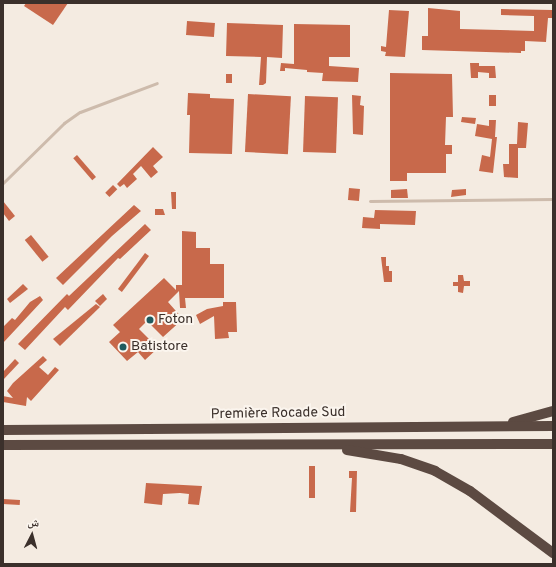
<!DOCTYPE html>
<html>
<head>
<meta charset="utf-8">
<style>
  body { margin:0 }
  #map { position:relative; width:556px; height:567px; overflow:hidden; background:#f4ebe1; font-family:Overpass,"Noto Naskh Arabic",sans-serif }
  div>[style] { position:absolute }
  .building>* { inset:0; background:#c8694b; transform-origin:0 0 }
  .lane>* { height:3px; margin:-1.5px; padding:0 1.5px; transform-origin:1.5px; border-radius:1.5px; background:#cdbbac }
  .highway>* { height:10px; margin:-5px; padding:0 5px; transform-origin:5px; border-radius:5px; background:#5c4a42 }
  .dots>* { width:11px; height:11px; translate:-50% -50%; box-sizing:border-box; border:2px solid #fbf5ee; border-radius:50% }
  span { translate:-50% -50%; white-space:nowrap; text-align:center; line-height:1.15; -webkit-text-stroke:4px #fbf5ee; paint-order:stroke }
  .poi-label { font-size:14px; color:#3b302b }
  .left { translate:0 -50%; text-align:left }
  .street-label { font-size:14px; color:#3b302b }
  .frame { position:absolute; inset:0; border:4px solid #3b302b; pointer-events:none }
  .north { position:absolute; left:12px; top:515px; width:40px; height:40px; -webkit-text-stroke:3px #fbf5ee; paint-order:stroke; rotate:6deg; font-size:11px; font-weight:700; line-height:16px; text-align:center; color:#3b302b }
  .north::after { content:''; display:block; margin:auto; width:14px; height:18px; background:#3b302b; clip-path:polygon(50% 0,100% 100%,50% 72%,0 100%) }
</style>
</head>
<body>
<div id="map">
  <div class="building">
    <div style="clip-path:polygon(26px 3px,68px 3px,53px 25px,24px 6px)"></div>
    <div style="clip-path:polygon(428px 8px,460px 11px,460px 29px,534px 31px,534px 16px,501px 15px,501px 9px,553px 10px,553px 18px,548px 18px,546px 42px,525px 41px,525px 51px,521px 51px,521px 53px,422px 50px,422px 36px,428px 36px)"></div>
    <div style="clip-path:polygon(389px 10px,409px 11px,405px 57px,385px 56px,386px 52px,381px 51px,381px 46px,386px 47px)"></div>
    <div style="left:187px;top:21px;width:28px;height:14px;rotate:4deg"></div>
    <div style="clip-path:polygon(227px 23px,283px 25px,282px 58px,267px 57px,266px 83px,263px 85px,259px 85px,261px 57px,226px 56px)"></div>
    <div style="clip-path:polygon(294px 24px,350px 25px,350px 57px,329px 57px,329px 66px,359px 68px,358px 82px,322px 81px,323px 73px,307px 72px,307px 70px,285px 68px,285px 71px,280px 71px,281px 63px,294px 64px)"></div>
    <div style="clip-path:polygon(470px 63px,479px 63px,479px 66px,495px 66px,496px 78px,489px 78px,489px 73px,478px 72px,478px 78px,471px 78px)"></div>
    <div style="clip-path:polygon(390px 73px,452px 74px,453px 117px,446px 117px,445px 145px,452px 145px,452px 154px,446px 154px,446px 173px,407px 173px,407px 181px,390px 181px)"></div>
    <div style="left:226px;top:74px;width:6px;height:9px"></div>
    <div style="clip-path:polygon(188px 93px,210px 94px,210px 98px,234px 99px,232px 154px,189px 153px,190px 115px,187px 115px)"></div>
    <div style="left:248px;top:94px;width:43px;height:58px;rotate:3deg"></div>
    <div style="clip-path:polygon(352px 95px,361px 96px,360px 105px,364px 106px,363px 135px,353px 134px)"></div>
    <div style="left:489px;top:95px;width:7px;height:11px"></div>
    <div style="left:305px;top:96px;width:33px;height:56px;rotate:2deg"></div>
    <div style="clip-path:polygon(462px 117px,476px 118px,475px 124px,461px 122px)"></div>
    <div style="clip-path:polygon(489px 120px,496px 120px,495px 137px,497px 137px,493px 173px,479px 171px,482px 155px,490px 157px,492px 139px,475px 136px,477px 124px,489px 126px)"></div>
    <div style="clip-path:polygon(518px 122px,528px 123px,526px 148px,518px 148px,518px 178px,504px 177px,503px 164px,509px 164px,509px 144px,517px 144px)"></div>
    <div style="clip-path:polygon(153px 147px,163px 157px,153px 166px,158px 172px,151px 178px,141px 166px,133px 174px,137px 179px,127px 188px,124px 184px,120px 187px,117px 184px)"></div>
    <div style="left:77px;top:155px;width:29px;height:5px;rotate:49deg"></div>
    <div style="left:113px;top:185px;width:6px;height:11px;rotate:45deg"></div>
    <div style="left:349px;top:188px;width:11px;height:12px;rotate:5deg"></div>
    <div style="clip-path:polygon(407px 189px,408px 198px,391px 198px,391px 190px)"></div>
    <div style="clip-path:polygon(466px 189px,466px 195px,451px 197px,452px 190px)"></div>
    <div style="clip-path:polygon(171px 192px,176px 192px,176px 209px,172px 209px)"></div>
    <div style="clip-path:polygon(3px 201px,15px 216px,9px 221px,3px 213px)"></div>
    <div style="clip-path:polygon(134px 205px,141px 211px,112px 236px,63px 285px,56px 278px)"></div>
    <div style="clip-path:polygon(155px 209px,163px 209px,165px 215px,155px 215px)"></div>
    <div style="clip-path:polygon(375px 210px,416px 211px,415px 225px,380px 224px,380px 229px,362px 228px,363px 217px,374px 218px)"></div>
    <div style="clip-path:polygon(145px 224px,151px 230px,120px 259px,118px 258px,68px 310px,65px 307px,25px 350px,18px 344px,67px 294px,69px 296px)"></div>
    <div style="clip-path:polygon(182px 231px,196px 232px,196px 248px,210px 248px,210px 264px,224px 264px,224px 298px,185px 298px,186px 308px,180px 308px,179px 291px,168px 302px,183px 319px,163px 337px,147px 321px,139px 329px,158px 348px,145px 360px,138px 352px,127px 361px,109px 342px,120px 332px,113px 325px,164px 278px,176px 290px,176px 285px,182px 285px)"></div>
    <div style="left:31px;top:235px;width:28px;height:8px;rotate:51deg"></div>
    <div style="left:145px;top:253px;width:5px;height:45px;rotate:37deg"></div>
    <div style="clip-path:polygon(381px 257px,386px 257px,386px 266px,389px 266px,389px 271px,392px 271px,392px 282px,384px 282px)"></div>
    <div style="clip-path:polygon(458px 275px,463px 275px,464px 281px,470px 281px,470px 286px,464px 286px,463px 293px,458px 292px,458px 286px,453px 286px,453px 282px,458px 282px)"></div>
    <div style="clip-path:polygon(23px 284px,28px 289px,10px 303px,7px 299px)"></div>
    <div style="clip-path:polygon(103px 294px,107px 299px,100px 306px,95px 301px)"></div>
    <div style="clip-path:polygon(40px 296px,43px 300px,3px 343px,3px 327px,12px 318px,15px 320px,30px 302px)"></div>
    <div style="clip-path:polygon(223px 302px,236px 302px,237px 332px,228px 332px,229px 338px,215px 339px,214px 316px,200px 324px,196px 315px,207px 309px,223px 306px)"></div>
    <div style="clip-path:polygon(96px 304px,100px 307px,60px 346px,53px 339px)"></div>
    <div style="clip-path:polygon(43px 356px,47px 360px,39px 367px,48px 375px,55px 367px,59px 370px,31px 401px,27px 397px,26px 406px,3px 402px,3px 396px,13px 398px,7px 391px,13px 383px)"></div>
    <div style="clip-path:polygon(15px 359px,19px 363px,3px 380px,3px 372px)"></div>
    <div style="left:309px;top:466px;width:6px;height:32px"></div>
    <div style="clip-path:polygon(349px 471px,357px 471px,356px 512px,350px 512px,352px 478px,349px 478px)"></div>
    <div style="clip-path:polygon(146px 483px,202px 486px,199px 505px,188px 504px,189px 494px,180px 493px,163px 494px,162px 505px,144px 503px)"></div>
    <div style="left:3px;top:499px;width:17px;height:5px;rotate:3deg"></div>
  </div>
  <div class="lane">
    <div style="left:3px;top:183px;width:86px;rotate:-44.5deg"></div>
    <div style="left:64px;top:123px;width:19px;rotate:-35deg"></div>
    <div style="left:80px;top:112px;width:82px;rotate:-20.6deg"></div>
    <div style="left:370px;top:201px;width:183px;rotate:-0.6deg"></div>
  </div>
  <div class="highway">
    <div style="left:513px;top:422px;width:41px;rotate:-15.4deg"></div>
    <div style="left:3px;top:430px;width:550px;rotate:-0.42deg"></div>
    <div style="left:3px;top:445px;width:550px;rotate:-0.1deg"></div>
    <div style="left:347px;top:450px;width:55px;rotate:9.5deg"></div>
    <div style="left:401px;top:459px;width:36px;rotate:19deg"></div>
    <div style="left:435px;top:471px;width:40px;rotate:29.7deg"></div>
    <div style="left:470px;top:491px;width:104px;rotate:36.8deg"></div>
  </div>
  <div class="dots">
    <div style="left:150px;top:320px;background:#1f5a5e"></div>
    <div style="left:123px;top:347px;background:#1f5a5e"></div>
  </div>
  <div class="poi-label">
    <span class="left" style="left:158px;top:320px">Foton</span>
    <span class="left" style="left:131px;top:347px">Batistore</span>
  </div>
  <div class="street-label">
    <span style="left:278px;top:414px;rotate:-1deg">Première Rocade Sud</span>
  </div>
  <div class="frame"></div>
  <div class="north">ش</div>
</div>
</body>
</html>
